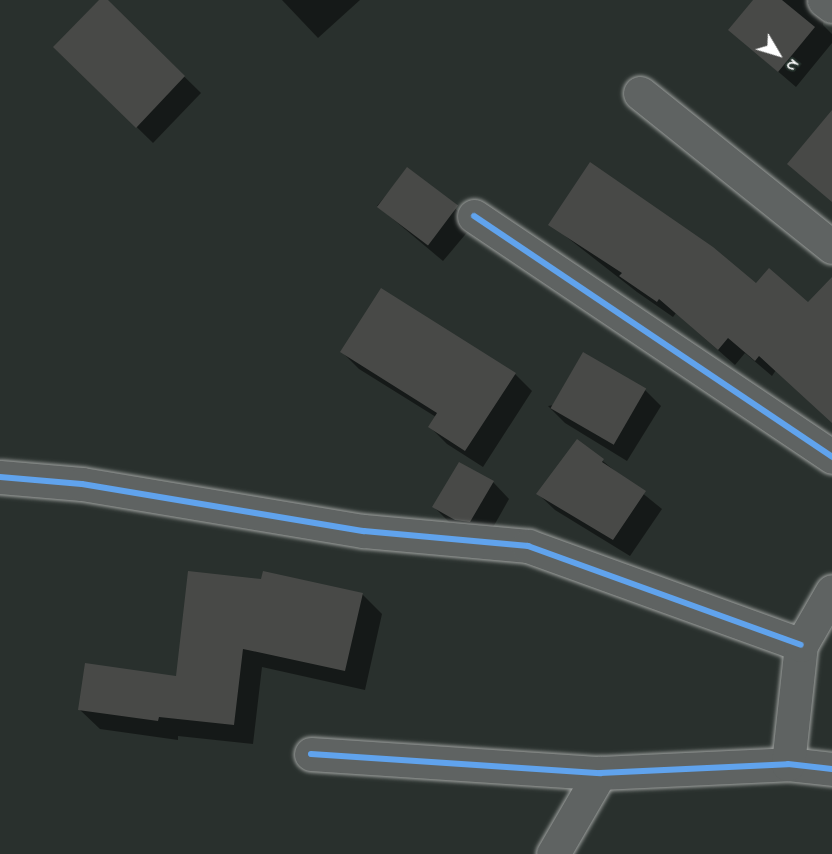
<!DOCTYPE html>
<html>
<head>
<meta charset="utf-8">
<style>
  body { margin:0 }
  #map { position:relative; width:832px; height:854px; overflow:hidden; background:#29302d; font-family:"Indie Flower",sans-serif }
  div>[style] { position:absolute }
  .shadow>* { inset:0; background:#0007; transform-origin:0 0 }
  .building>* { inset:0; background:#484947; transform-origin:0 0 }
  .roads { filter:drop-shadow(0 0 2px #9fa2a0) drop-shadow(0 0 2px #9fa2a0) }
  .minor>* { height:33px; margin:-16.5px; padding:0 16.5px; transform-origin:16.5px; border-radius:16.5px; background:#5f6362 }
  .cycleway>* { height:6px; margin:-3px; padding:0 3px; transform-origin:3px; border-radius:3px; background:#60a3ed }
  span { translate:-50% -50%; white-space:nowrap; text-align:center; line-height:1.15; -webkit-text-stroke:5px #26332d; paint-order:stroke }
  .north { position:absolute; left:748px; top:24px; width:60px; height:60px; -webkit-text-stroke:4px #26332d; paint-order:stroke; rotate:128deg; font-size:16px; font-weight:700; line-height:24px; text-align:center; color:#fff }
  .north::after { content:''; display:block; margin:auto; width:21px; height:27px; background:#fff; clip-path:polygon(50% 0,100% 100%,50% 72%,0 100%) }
</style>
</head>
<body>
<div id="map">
  <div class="shadow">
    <div style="clip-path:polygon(101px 0,106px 0,201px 93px,153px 143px,55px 47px)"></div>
    <div style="clip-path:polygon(282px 0,360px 0,318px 38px)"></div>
    <div style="clip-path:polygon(755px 0,832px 0,826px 5px,823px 25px,832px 34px,832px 43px,796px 87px,730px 30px)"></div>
    <div style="left:408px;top:169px;width:86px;height:48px;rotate:40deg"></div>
    <div style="clip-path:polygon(550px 224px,808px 304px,832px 279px,832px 422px,776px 370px,772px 376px,745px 353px,735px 365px,676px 313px,673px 317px,637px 292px)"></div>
    <div style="clip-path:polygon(342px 352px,515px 374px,532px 391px,483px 467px,447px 444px,430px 427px,436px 417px,359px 369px)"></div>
    <div style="clip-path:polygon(645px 390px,661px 406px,627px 461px,565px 423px,548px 406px)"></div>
    <div style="clip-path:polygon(578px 441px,662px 509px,630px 556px,555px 510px,538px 494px)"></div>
    <div style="clip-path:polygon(493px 482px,509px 499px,487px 538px,451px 524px,434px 507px)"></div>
    <div style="clip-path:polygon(362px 594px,382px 614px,365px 690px,262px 667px,253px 744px,178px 736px,178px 740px,100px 729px,80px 710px,177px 677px)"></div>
  </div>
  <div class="building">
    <div style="clip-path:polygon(99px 0,108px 0,185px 76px,136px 128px,53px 47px)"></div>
    <div style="clip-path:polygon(753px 0,782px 0,815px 27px,778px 72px,728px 30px)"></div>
    <div style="clip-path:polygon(832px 110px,832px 202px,787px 164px)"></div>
    <div style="clip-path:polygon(590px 162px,713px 247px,756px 283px,769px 268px,808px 302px,832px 277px,832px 423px,759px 356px,755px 361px,728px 338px,718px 350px,659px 299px,657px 302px,619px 276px,622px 273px,548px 225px)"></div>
    <div style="left:407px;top:167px;width:64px;height:50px;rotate:37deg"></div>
    <div style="clip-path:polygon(381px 288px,516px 373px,465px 451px,428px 427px,437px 413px,340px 352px)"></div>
    <div style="left:583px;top:352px;width:73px;height:65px;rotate:30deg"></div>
    <div style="clip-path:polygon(577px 439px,604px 459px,602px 462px,646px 491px,613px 540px,536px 494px)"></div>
    <div style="clip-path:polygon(459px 462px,494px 481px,470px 522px,455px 520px,432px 507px)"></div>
    <div style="clip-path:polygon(188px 571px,261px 579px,263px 571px,363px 593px,345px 671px,243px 649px,234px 725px,159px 717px,158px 721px,78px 710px,85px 663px,176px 676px)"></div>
  </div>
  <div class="roads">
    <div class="minor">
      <div style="left:824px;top:0;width:10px;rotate:37deg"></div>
      <div style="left:640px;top:93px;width:246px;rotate:38.7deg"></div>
      <div style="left:474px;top:216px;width:432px;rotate:33.9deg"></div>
      <div style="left:0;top:477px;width:82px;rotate:4.9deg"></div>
      <div style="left:82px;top:484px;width:286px;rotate:9.5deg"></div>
      <div style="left:364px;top:531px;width:165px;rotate:5.2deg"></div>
      <div style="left:528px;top:546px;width:290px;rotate:19.9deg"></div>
      <div style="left:311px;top:754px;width:290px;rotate:3.8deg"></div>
      <div style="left:600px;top:773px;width:188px;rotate:-2.7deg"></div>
      <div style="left:788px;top:764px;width:44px;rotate:6.5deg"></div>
      <div style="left:788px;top:764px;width:120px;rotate:-83.8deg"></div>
      <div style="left:801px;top:645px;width:62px;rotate:-60.1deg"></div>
      <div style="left:553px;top:854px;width:94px;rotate:-59.9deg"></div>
    </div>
  </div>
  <div class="cycleway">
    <div style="left:474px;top:216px;width:432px;rotate:33.9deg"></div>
    <div style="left:0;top:477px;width:82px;rotate:4.9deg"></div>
    <div style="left:82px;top:484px;width:286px;rotate:9.5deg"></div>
    <div style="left:364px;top:531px;width:165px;rotate:5.2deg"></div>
    <div style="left:528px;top:546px;width:290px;rotate:19.9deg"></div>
    <div style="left:311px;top:754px;width:290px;rotate:3.8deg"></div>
    <div style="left:600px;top:773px;width:188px;rotate:-2.7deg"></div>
    <div style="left:788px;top:764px;width:44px;rotate:6.5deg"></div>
  </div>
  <div class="north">N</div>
</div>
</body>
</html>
